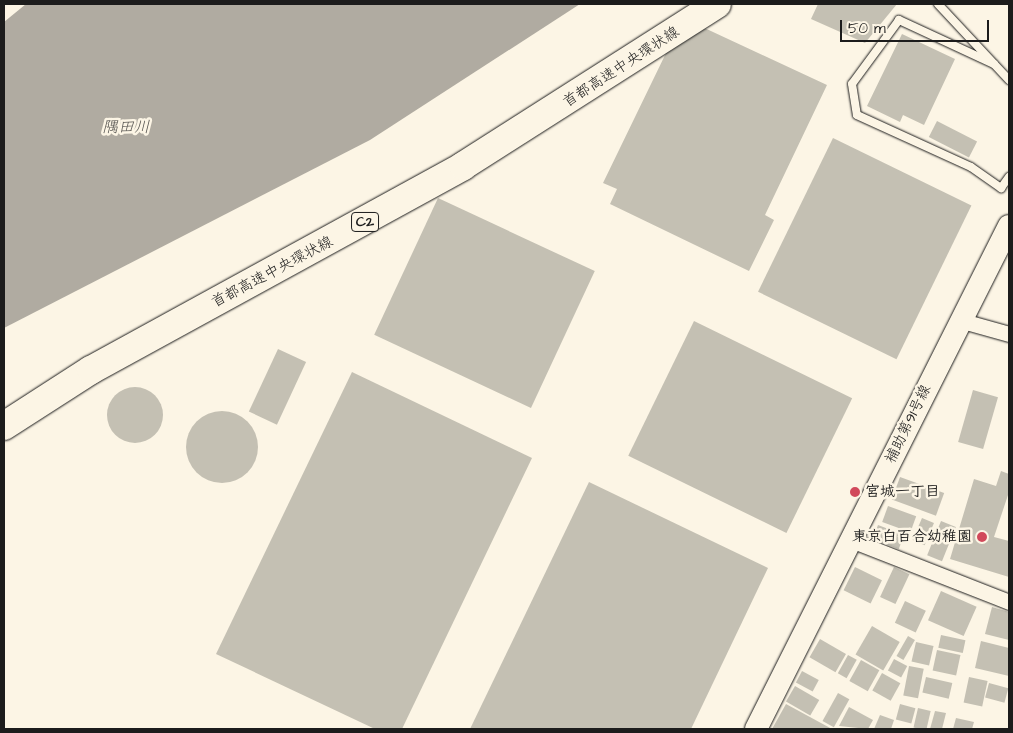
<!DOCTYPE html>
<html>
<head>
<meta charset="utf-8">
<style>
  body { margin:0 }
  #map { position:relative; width:1013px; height:733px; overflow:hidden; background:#fcf5e5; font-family:"Architects Daughter","Klee One",sans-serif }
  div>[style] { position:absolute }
  .water>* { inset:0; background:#b0aba1 }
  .building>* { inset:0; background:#c4c0b3; transform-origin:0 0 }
  .round { border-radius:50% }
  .roads { filter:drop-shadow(0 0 1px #1c1c1c) drop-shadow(0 0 1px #1c1c1c) }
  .lane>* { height:8px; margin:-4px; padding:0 4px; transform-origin:4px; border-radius:4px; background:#fcf5e5 }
  .street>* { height:15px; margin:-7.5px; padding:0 7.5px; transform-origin:7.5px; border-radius:7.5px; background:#fcf5e5 }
  .secondary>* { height:22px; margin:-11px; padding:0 11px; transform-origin:11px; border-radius:11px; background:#fcf5e5 }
  .highway>* { height:28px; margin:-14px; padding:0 14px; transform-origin:14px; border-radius:14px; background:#fcf5e5 }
  .dots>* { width:14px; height:14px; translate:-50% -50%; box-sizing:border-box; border:2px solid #fcf5e5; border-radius:50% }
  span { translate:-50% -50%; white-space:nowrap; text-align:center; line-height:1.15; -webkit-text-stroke:5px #fcf5e5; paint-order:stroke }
  .shield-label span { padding:1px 4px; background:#fcf5e5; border:1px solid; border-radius:4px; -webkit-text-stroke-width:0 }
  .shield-label { font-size:14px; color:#1c1c1c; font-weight:700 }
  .street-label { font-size:15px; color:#1c1c1c }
  .poi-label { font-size:15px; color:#1c1c1c; font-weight:700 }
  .left { translate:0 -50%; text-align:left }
  .right { translate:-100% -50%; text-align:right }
  .water-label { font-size:16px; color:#575551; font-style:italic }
  .frame { position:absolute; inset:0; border:5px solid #1c1c1c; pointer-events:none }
  .scale { position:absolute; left:840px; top:20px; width:149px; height:22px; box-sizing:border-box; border:2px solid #1c1c1c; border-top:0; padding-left:6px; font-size:15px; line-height:18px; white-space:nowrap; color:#1c1c1c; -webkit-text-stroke:4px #fcf5e5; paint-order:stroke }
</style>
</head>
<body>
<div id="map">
  <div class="water">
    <div style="clip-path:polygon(26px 4px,580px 4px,370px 140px,4px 328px,4px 22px)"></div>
  </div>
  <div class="building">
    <div style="clip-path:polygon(818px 4px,897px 4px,865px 43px,811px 19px)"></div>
    <div style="clip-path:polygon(683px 18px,827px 85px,765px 215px,774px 220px,749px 271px,610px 204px,617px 189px,603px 183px)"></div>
    <div style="clip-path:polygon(902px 34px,955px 59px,924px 125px,903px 115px,900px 122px,867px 106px)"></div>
    <div style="left:937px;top:121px;width:45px;height:18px;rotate:27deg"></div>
    <div style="left:833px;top:138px;width:154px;height:171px;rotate:26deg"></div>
    <div style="left:438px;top:198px;width:173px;height:151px;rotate:25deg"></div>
    <div style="left:694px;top:321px;width:176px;height:150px;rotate:26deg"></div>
    <div style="left:278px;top:349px;width:31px;height:69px;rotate:25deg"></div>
    <div style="clip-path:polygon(352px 372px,532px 458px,402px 729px,375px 729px,216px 654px)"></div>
    <div class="round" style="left:107px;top:387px;width:56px;height:56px"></div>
    <div style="left:973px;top:390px;width:26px;height:54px;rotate:16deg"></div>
    <div class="round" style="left:186px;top:411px;width:72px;height:72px"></div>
    <div style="clip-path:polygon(1001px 471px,1009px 474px,1009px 492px,994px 537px,1009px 541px,1009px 577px,950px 559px,974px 479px,996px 486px)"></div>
    <div style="left:900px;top:477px;width:47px;height:24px;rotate:20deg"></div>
    <div style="clip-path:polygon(589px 482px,768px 568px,691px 729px,470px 729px)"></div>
    <div style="left:888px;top:506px;width:30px;height:17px;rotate:20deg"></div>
    <div style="left:922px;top:518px;width:13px;height:24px;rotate:23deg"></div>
    <div style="left:941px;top:521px;width:16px;height:37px;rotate:22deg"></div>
    <div style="left:878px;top:525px;width:28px;height:15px;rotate:21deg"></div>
    <div style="left:855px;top:567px;width:30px;height:26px;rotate:26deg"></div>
    <div style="left:894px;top:567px;width:17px;height:33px;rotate:25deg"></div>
    <div style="left:941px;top:591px;width:39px;height:32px;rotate:24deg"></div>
    <div style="left:905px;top:601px;width:23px;height:24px;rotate:25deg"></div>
    <div style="clip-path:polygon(992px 607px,1009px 612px,1009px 640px,985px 634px)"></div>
    <div style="left:872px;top:626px;width:32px;height:33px;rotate:30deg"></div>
    <div style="left:941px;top:635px;width:25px;height:13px;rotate:12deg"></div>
    <div style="left:908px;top:636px;width:8px;height:23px;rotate:30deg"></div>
    <div style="left:820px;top:639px;width:30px;height:21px;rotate:30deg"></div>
    <div style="clip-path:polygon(981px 641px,1009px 648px,1009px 676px,975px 668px)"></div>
    <div style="left:916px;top:642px;width:18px;height:20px;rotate:13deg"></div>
    <div style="left:937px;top:650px;width:24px;height:21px;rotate:12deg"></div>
    <div style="left:848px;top:655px;width:10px;height:21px;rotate:29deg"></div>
    <div style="left:894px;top:659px;width:15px;height:13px;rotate:28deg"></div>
    <div style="left:861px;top:660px;width:21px;height:24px;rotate:29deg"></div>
    <div style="left:909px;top:666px;width:15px;height:30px;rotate:11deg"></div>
    <div style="left:802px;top:671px;width:19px;height:13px;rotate:28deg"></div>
    <div style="left:882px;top:673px;width:21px;height:20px;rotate:29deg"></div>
    <div style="left:926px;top:677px;width:27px;height:16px;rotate:13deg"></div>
    <div style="left:969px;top:677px;width:19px;height:26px;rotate:12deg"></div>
    <div style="left:989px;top:683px;width:20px;height:15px;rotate:15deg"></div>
    <div style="left:795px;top:686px;width:28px;height:18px;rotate:30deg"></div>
    <div style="left:838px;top:693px;width:13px;height:32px;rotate:29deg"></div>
    <div style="clip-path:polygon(786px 704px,832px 729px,772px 729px)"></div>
    <div style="left:900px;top:704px;width:16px;height:16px;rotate:15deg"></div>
    <div style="clip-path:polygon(849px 707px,873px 720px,868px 729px,839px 726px)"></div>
    <div style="left:918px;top:708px;width:13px;height:20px;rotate:13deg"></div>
    <div style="clip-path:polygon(935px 711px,946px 713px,942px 729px,930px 729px)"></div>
    <div style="clip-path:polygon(880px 715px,894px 720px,891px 729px,874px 729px)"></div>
    <div style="clip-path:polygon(956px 718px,974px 722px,972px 729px,953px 729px)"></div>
  </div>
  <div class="roads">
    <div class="lane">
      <div style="left:938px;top:4px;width:104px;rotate:46.9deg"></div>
      <div style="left:994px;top:64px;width:105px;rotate:-155.1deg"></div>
      <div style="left:899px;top:20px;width:79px;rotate:126.3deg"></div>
      <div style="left:852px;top:84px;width:31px;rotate:81deg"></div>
      <div style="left:857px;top:115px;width:125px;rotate:24.5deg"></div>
      <div style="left:971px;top:167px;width:37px;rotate:35deg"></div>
      <div style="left:1001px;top:188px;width:14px;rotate:-54deg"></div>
    </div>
    <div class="street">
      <div style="left:959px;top:320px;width:52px;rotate:15.6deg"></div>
      <div style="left:851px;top:540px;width:170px;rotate:21.4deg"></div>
    </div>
    <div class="secondary">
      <div style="left:756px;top:729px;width:563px;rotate:-63.3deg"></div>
    </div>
    <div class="highway">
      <div style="left:4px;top:426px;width:103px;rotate:-32.8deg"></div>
      <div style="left:91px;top:370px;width:424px;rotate:-28.7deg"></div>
      <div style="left:463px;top:166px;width:301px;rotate:-32.5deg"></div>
    </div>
  </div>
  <div class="dots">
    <div style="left:855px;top:492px;background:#d1495b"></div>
    <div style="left:982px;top:537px;background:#d1495b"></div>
  </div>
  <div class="shield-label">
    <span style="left:365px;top:222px">C2</span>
  </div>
  <div class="street-label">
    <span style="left:621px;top:67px;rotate:-33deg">首都高速中央環状線</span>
    <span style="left:272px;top:272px;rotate:-28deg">首都高速中央環状線</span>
    <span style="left:908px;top:424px;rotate:-64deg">補助第91号線</span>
  </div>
  <div class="poi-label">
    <span class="left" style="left:865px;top:492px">宮城一丁目</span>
    <span class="right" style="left:972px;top:537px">東京白百合幼稚園</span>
  </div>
  <div class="water-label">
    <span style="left:126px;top:127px">隅田川</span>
  </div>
  <div class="frame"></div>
  <div class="scale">50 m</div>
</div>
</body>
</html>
